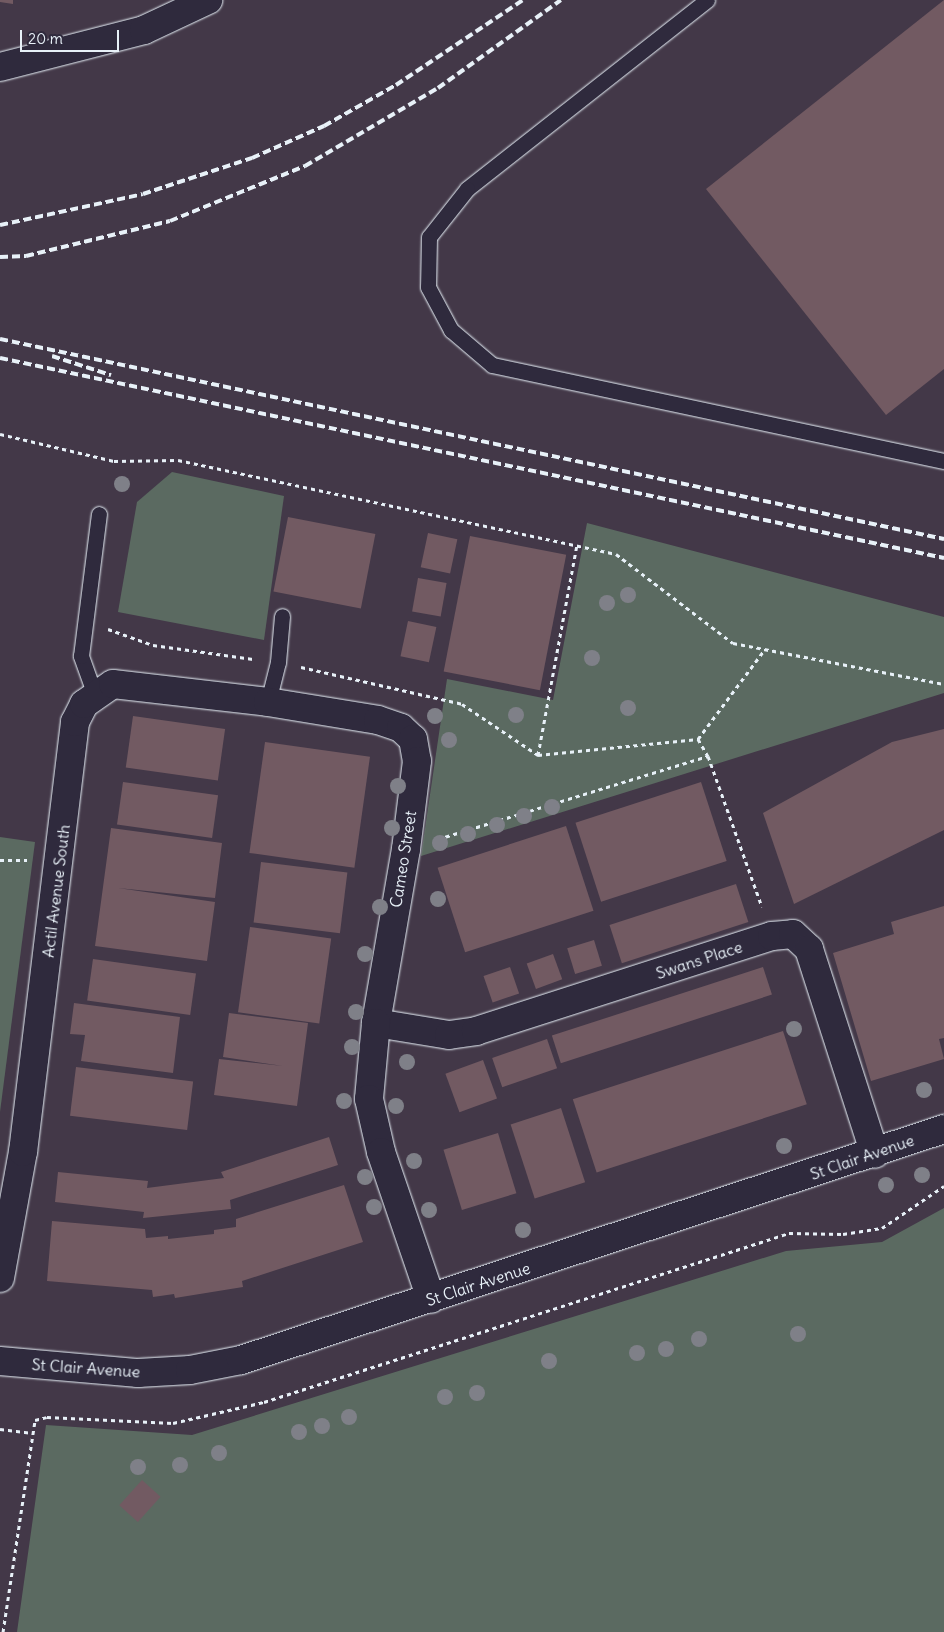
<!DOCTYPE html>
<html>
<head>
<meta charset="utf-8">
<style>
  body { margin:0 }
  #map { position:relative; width:944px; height:1632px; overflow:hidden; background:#433848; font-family:Delius,sans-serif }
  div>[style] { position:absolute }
  .green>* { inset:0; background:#5b6a61 }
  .building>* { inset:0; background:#725a62; transform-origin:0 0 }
  .path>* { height:3px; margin-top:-1.5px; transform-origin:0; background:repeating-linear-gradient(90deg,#e8f1f8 0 4px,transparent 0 8px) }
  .roads { filter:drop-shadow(0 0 1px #e8f1f8) drop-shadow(0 0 1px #e8f1f8) }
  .lane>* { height:15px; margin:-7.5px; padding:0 7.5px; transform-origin:7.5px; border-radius:7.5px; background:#2f2a3d }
  .street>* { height:28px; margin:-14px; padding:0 14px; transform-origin:14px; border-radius:14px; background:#2f2a3d }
  .rail>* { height:4px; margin-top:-2px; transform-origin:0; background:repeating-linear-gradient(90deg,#e8f1f8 0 8px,transparent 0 12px) }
  .trees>* { width:16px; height:16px; margin:-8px; border-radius:50%; background:#7f8088 }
  span { translate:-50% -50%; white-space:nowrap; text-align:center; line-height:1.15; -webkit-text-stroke:4px #2f2a3d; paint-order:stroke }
  .street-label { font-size:16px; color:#e8f1f8 }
  .scale { position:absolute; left:20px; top:30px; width:99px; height:22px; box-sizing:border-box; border:2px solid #e8f1f8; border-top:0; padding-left:6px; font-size:15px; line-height:18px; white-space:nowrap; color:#e8f1f8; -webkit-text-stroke:4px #2f2a3d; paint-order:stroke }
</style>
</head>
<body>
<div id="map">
  <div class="green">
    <div style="clip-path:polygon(172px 472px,284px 496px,264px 640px,118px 612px,137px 502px)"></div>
    <div style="clip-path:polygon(587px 523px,944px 617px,944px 693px,421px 856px,447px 679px,553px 700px)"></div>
    <div style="clip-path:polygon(0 837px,35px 842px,0 1112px)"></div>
    <div style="clip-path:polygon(944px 1208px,944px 1632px,17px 1632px,46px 1425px,192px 1435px,786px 1251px,882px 1242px)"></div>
  </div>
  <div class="building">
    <div style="clip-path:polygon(0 0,13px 0,13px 4px,0 2px)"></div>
    <div style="clip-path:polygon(944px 0,944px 369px,886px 415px,706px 189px)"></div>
    <div style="left:288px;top:517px;width:89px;height:76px;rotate:11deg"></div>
    <div style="left:428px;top:533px;width:30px;height:35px;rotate:12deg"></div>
    <div style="left:470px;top:536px;width:98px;height:138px;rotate:11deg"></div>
    <div style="left:418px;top:578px;width:29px;height:34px;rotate:10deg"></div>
    <div style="left:408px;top:621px;width:29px;height:36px;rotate:12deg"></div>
    <div style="left:133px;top:716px;width:93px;height:52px;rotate:8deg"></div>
    <div style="clip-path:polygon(944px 729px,944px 830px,794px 904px,763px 813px,892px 742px)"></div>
    <div style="left:265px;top:742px;width:106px;height:112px;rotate:8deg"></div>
    <div style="left:123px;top:782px;width:96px;height:43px;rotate:8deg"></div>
    <div style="left:701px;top:782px;width:83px;height:132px;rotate:72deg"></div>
    <div style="left:566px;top:826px;width:89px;height:135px;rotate:72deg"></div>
    <div style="clip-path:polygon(111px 828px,222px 843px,215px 898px,118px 888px,215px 902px,207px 961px,95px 946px)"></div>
    <div style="left:261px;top:862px;width:87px;height:61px;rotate:7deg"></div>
    <div style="left:736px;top:884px;width:40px;height:133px;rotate:72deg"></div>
    <div style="clip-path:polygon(944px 906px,944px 1038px,939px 1039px,944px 1059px,871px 1081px,833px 953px,894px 934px,891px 922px)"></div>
    <div style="left:250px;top:927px;width:82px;height:86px;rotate:8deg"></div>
    <div style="left:594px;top:940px;width:27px;height:28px;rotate:73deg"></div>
    <div style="left:553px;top:954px;width:27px;height:28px;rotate:70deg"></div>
    <div style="left:93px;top:959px;width:104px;height:42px;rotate:8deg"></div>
    <div style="left:510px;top:967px;width:28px;height:28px;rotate:71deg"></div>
    <div style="left:763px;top:967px;width:29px;height:222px;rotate:72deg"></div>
    <div style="clip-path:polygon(74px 1003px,180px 1017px,173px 1073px,81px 1061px,85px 1035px,70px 1034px)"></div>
    <div style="clip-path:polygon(229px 1013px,308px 1023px,297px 1106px,214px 1095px,219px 1059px,283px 1066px,223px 1057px)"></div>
    <div style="left:783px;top:1031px;width:77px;height:221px;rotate:72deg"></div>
    <div style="left:547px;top:1039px;width:31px;height:58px;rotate:71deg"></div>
    <div style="left:483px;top:1060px;width:41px;height:40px;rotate:70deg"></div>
    <div style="left:76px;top:1067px;width:118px;height:49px;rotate:7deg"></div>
    <div style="left:561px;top:1108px;width:78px;height:53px;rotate:72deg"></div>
    <div style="left:498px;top:1133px;width:63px;height:57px;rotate:73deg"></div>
    <div style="clip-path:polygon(329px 1137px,338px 1165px,230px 1200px,231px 1209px,143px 1218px,144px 1212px,55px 1202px,58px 1172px,148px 1181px,147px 1188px,224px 1178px,221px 1172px)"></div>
    <div style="clip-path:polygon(344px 1185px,363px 1242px,242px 1281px,243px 1287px,175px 1298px,174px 1294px,153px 1297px,152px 1290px,47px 1281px,52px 1221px,145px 1229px,146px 1238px,168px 1236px,168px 1239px,214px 1234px,214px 1230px,236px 1227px,236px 1219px)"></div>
    <div style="left:142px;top:1480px;width:25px;height:34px;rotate:42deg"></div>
  </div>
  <div class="path">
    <div style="left:0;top:434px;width:117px;rotate:13.3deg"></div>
    <div style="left:114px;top:461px;width:64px;rotate:-0.9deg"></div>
    <div style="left:178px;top:460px;width:448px;rotate:12.1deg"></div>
    <div style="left:616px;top:554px;width:147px;rotate:37.3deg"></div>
    <div style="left:733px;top:643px;width:215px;rotate:11deg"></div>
    <div style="left:108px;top:629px;width:48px;rotate:19.6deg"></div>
    <div style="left:153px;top:645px;width:101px;rotate:8deg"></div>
    <div style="left:301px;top:667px;width:165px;rotate:12.9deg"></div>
    <div style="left:462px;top:704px;width:92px;rotate:33.9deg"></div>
    <div style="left:538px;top:755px;width:161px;rotate:-5.7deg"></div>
    <div style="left:698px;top:739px;width:20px;rotate:60deg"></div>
    <div style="left:698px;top:739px;width:112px;rotate:-53.3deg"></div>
    <div style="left:538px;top:755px;width:214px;rotate:-79.5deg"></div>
    <div style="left:438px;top:839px;width:282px;rotate:-17.1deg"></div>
    <div style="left:708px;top:756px;width:160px;rotate:70.3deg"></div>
    <div style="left:0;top:860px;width:27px"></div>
    <div style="left:0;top:1429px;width:33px;rotate:7deg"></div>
    <div style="left:3px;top:1632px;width:214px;rotate:-81.4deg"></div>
    <div style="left:35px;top:1420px;width:12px;rotate:-14deg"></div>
    <div style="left:47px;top:1417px;width:126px;rotate:2.7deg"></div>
    <div style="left:173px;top:1423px;width:93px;rotate:-13deg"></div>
    <div style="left:264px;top:1402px;width:552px;rotate:-17.84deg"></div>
    <div style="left:789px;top:1233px;width:54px;rotate:1.1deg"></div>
    <div style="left:843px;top:1234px;width:39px;rotate:-9deg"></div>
    <div style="left:882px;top:1228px;width:75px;rotate:-34.1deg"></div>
  </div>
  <div class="roads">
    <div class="lane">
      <div style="left:707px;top:0;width:305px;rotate:141.8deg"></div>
      <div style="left:467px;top:189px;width:61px;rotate:128.4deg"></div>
      <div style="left:429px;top:237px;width:50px;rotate:91.1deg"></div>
      <div style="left:428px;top:287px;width:49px;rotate:61.9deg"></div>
      <div style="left:451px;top:330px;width:54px;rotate:40.5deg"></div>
      <div style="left:492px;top:365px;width:462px;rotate:12deg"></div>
      <div style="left:96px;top:698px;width:45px;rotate:-109.7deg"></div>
      <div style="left:81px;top:656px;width:143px;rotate:-82.8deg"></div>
      <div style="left:268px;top:702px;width:41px;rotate:-76deg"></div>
      <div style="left:278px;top:662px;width:46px;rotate:-85deg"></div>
    </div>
    <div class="street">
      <div style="left:0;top:67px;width:149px;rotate:-14.4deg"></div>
      <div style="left:144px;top:30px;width:71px;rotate:-25.1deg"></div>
      <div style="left:376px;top:1023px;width:74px;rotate:9.3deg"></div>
      <div style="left:449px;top:1035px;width:27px;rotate:-8deg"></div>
      <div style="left:476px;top:1031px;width:311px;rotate:-17.8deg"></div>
      <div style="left:772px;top:936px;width:21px;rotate:-5deg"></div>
      <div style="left:793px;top:934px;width:22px;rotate:43deg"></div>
      <div style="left:809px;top:949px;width:215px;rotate:72.2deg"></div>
      <div style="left:0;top:1278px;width:128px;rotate:-79.7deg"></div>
      <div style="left:23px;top:1152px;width:433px;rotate:-83.1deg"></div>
      <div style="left:75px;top:722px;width:20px;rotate:-63deg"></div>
      <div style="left:84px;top:704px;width:35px;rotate:-35deg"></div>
      <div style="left:113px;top:684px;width:156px;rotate:6.6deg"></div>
      <div style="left:268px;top:702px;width:111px;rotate:9.3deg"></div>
      <div style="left:378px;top:720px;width:24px;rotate:19deg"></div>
      <div style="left:401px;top:728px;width:16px;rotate:43deg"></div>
      <div style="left:413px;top:739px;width:22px;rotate:80deg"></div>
      <div style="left:417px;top:761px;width:89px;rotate:97.1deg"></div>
      <div style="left:406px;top:849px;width:177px;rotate:99.8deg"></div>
      <div style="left:376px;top:1023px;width:76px;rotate:95.3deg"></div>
      <div style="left:369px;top:1099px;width:54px;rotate:77.2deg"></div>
      <div style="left:381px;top:1152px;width:155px;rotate:71.2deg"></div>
      <div style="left:0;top:1361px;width:139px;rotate:5deg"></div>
      <div style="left:138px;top:1373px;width:52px;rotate:-3.3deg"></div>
      <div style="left:190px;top:1370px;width:52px;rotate:-11.1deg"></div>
      <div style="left:241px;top:1360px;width:740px;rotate:-18.19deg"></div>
    </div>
  </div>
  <div class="rail">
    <div style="left:0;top:225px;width:146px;rotate:-12.2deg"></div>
    <div style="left:143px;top:194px;width:115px;rotate:-18.3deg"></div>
    <div style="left:252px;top:158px;width:79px;rotate:-24deg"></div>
    <div style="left:324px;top:126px;width:83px;rotate:-29.7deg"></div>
    <div style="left:396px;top:85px;width:153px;rotate:-33.8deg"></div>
    <div style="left:0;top:257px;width:26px;rotate:-2deg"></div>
    <div style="left:26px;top:256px;width:148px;rotate:-13.7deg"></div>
    <div style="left:170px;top:221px;width:146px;rotate:-22.2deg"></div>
    <div style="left:305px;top:166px;width:154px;rotate:-30.4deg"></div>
    <div style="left:438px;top:88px;width:151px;rotate:-35.6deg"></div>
    <div style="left:0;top:339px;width:965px;rotate:11.96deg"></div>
    <div style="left:52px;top:356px;width:62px;rotate:17.9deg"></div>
    <div style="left:0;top:358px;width:965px;rotate:11.96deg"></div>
  </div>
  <div class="trees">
    <div style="left:122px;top:484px"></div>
    <div style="left:628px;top:595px"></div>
    <div style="left:607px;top:603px"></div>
    <div style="left:592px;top:658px"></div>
    <div style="left:628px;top:708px"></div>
    <div style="left:516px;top:715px"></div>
    <div style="left:435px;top:716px"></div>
    <div style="left:449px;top:740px"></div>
    <div style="left:398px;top:786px"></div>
    <div style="left:552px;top:807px"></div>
    <div style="left:524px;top:816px"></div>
    <div style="left:497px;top:825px"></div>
    <div style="left:392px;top:828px"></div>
    <div style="left:468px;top:834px"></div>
    <div style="left:440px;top:843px"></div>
    <div style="left:438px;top:899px"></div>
    <div style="left:380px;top:907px"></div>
    <div style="left:365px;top:954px"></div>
    <div style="left:356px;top:1012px"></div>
    <div style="left:794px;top:1029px"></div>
    <div style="left:352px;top:1047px"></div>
    <div style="left:407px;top:1062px"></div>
    <div style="left:924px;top:1090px"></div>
    <div style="left:344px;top:1101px"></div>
    <div style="left:396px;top:1106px"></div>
    <div style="left:784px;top:1146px"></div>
    <div style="left:414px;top:1161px"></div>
    <div style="left:922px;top:1175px"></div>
    <div style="left:365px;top:1177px"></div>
    <div style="left:886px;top:1185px"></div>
    <div style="left:374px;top:1207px"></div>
    <div style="left:429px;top:1210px"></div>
    <div style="left:523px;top:1230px"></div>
    <div style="left:798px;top:1334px"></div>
    <div style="left:699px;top:1339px"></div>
    <div style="left:666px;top:1349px"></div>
    <div style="left:637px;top:1353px"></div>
    <div style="left:549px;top:1361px"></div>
    <div style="left:477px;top:1393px"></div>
    <div style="left:445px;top:1397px"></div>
    <div style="left:349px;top:1417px"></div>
    <div style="left:322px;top:1426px"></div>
    <div style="left:299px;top:1432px"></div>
    <div style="left:219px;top:1453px"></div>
    <div style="left:180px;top:1465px"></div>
    <div style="left:138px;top:1467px"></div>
  </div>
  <div class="street-label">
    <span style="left:403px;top:859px;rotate:-81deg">Cameo Street</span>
    <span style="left:56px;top:891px;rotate:-83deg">Actil Avenue South</span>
    <span style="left:699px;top:960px;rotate:-18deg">Swans Place</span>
    <span style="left:862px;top:1157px;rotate:-19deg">St Clair Avenue</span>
    <span style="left:478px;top:1284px;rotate:-18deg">St Clair Avenue</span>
    <span style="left:86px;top:1368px;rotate:4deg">St Clair Avenue</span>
  </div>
  <div class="scale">20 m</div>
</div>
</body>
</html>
